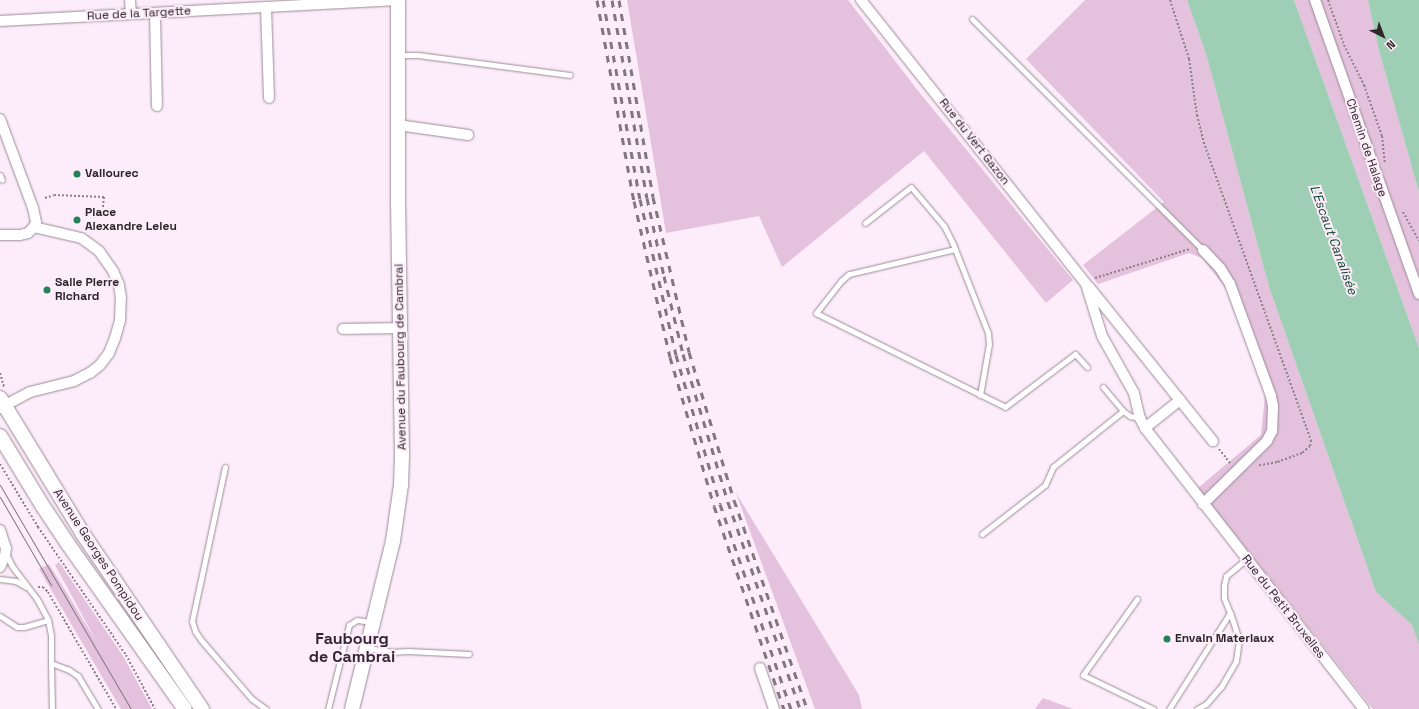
<!DOCTYPE html>
<html>
<head>
<meta charset="utf-8">
<style>
  body { margin:0 }
  #map { position:relative; width:1419px; height:709px; overflow:hidden; background:#fdecf9; font-family:"Space Grotesk",sans-serif }
  div>[style] { position:absolute }
  .green>* { inset:0; background:#e4c1dd }
  .water>* { inset:0; background:#9eceb3 }
  .path>* { height:2px; margin-top:-1px; transform-origin:0; background:repeating-linear-gradient(90deg,#8c8189 0 2px,transparent 0 4px) }
  .roads { filter:drop-shadow(0 0 1px #9b8b97) drop-shadow(0 0 1px #9b8b97) }
  .lane>* { height:5px; margin:-2.5px; padding:0 2.5px; transform-origin:2.5px; border-radius:2.5px; background:#fff }
  .street>* { height:10px; margin:-5px; padding:0 5px; transform-origin:5px; border-radius:5px; background:#fff }
  .secondary>* { height:14px; margin:-7px; padding:0 7px; transform-origin:7px; border-radius:7px; background:#fff }
  .tram>* { height:1px; margin:-0.5px; padding:0 0.5px; transform-origin:0.5px; border-radius:0.5px; background:#82777f }
  .rail>* { height:3px; margin-top:-1.5px; transform-origin:0; background:repeating-linear-gradient(90deg,#82777f 0 7px,transparent 0 14px) }
  .dots>* { width:11px; height:11px; translate:-50% -50%; box-sizing:border-box; border:2px solid #fdecf9; border-radius:50% }
  span { translate:-50% -50%; white-space:nowrap; text-align:center; line-height:1.15; -webkit-text-stroke:4px #fdecf9; paint-order:stroke }
  .street-label { font-size:12px; color:#2d272b }
  .poi-label { font-size:12px; color:#2d272b; font-weight:700 }
  .left { translate:0 -50%; text-align:left }
  .water-label { font-size:13px; color:#0e4a30; font-style:italic }
  .district-label { font-size:16px; color:#332731; font-weight:700 }
  .north { position:absolute; left:1363px; top:16px; width:40px; height:40px; -webkit-text-stroke:3px #fdecf9; paint-order:stroke; rotate:138deg; font-size:11px; font-weight:700; line-height:16px; text-align:center; color:#2d272b }
  .north::after { content:''; display:block; margin:auto; width:14px; height:18px; background:#2d272b; clip-path:polygon(50% 0,100% 100%,50% 72%,0 100%) }
</style>
</head>
<body>
<div id="map">
  <div class="green">
    <div style="clip-path:polygon(627px 0,848px 0,919px 92px,1073px 280px,1046px 303px,924px 151px,782px 267px,759px 216px,666px 233px)"></div>
    <div style="clip-path:polygon(1085px 0,1187px 0,1206px 54px,1269px 287px,1376px 592px,1412px 625px,1419px 645px,1419px 709px,1373px 709px,1198px 488px,1261px 435px,1265px 395px,1227px 290px,1202px 258px,1189px 253px,1098px 284px,1083px 265px,1164px 202px,1026px 59px)"></div>
    <div style="clip-path:polygon(1294px 0,1368px 0,1379px 51px,1419px 192px,1419px 348px)"></div>
    <div style="clip-path:polygon(736px 493px,859px 695px,862px 709px,815px 709px)"></div>
    <div style="clip-path:polygon(59px 562px,123px 656px,152px 709px,121px 709px,39px 569px,49px 564px,98px 644px,55px 565px)"></div>
    <div style="clip-path:polygon(1043px 698px,1073px 709px,1035px 709px)"></div>
  </div>
  <div class="water">
    <div style="clip-path:polygon(1187px 0,1294px 0,1419px 348px,1419px 645px,1412px 625px,1376px 592px,1269px 287px,1206px 54px)"></div>
    <div style="clip-path:polygon(1368px 0,1419px 0,1419px 192px,1379px 51px)"></div>
  </div>
  <div class="path">
    <div style="left:1170px;top:0;width:62px;rotate:72.1deg"></div>
    <div style="left:1189px;top:59px;width:57px;rotate:81.9deg"></div>
    <div style="left:1197px;top:115px;width:32px;rotate:76deg"></div>
    <div style="left:1205px;top:146px;width:313px;rotate:70.2deg"></div>
    <div style="left:1311px;top:440px;width:6px;rotate:99deg"></div>
    <div style="left:1310px;top:446px;width:11px;rotate:139deg"></div>
    <div style="left:1302px;top:453px;width:27px;rotate:160deg"></div>
    <div style="left:1277px;top:462px;width:20px;rotate:169deg"></div>
    <div style="left:1328px;top:0;width:48px;rotate:70.4deg"></div>
    <div style="left:1344px;top:45px;width:45px;rotate:63.4deg"></div>
    <div style="left:1364px;top:85px;width:54px;rotate:70.6deg"></div>
    <div style="left:1382px;top:136px;width:27px;rotate:84deg"></div>
    <div style="left:45px;top:198px;width:9px;rotate:-18deg"></div>
    <div style="left:54px;top:195px;width:50px;rotate:2.3deg"></div>
    <div style="left:104px;top:197px;width:18px;rotate:96deg"></div>
    <div style="left:1403px;top:212px;width:33px;rotate:61deg"></div>
    <div style="left:1095px;top:278px;width:99px;rotate:-17deg"></div>
    <div style="left:0;top:373px;width:15px;rotate:74deg"></div>
    <div style="left:1219px;top:449px;width:18px;rotate:52deg"></div>
    <div style="left:0;top:464px;width:74px;rotate:58.9deg"></div>
    <div style="left:38px;top:527px;width:155px;rotate:55.5deg"></div>
    <div style="left:126px;top:655px;width:61px;rotate:61.8deg"></div>
    <div style="left:38px;top:587px;width:5px"></div>
    <div style="left:43px;top:587px;width:7px;rotate:45deg"></div>
    <div style="left:48px;top:592px;width:135px;rotate:59.8deg"></div>
  </div>
  <div class="roads">
    <div class="lane">
      <div style="left:972px;top:19px;width:327px;rotate:45deg"></div>
      <div style="left:399px;top:55px;width:19px"></div>
      <div style="left:418px;top:55px;width:153px;rotate:7.5deg"></div>
      <div style="left:0;top:175px;width:5px;rotate:68deg"></div>
      <div style="left:865px;top:223px;width:58px;rotate:-38deg"></div>
      <div style="left:911px;top:187px;width:51px;rotate:49.8deg"></div>
      <div style="left:944px;top:226px;width:20px;rotate:63deg"></div>
      <div style="left:953px;top:244px;width:96px;rotate:68.5deg"></div>
      <div style="left:988px;top:333px;width:11px;rotate:85deg"></div>
      <div style="left:989px;top:344px;width:52px;rotate:100deg"></div>
      <div style="left:955px;top:249px;width:109px;rotate:166.7deg"></div>
      <div style="left:849px;top:274px;width:11px;rotate:139deg"></div>
      <div style="left:841px;top:281px;width:41px;rotate:128deg"></div>
      <div style="left:816px;top:313px;width:211px;rotate:26.4deg"></div>
      <div style="left:1005px;top:407px;width:88px;rotate:-37.1deg"></div>
      <div style="left:1075px;top:354px;width:18px;rotate:47deg"></div>
      <div style="left:1103px;top:387px;width:31px;rotate:50deg"></div>
      <div style="left:1123px;top:411px;width:9px;rotate:36deg"></div>
      <div style="left:1130px;top:416px;width:10px;rotate:11deg"></div>
      <div style="left:225px;top:467px;width:157px;rotate:102.1deg"></div>
      <div style="left:192px;top:621px;width:10px;rotate:73deg"></div>
      <div style="left:195px;top:631px;width:11px;rotate:56deg"></div>
      <div style="left:201px;top:640px;width:78px;rotate:49.2deg"></div>
      <div style="left:252px;top:699px;width:17px;rotate:36deg"></div>
      <div style="left:982px;top:534px;width:80px;rotate:-37.9deg"></div>
      <div style="left:1045px;top:485px;width:20px;rotate:-66deg"></div>
      <div style="left:1053px;top:467px;width:90px;rotate:-38.7deg"></div>
      <div style="left:6px;top:554px;width:13px;rotate:63deg"></div>
      <div style="left:12px;top:566px;width:41px;rotate:52.9deg"></div>
      <div style="left:37px;top:599px;width:24px;rotate:62deg"></div>
      <div style="left:48px;top:620px;width:16px;rotate:79deg"></div>
      <div style="left:51px;top:636px;width:27px;rotate:90deg"></div>
      <div style="left:51px;top:663px;width:19px;rotate:21deg"></div>
      <div style="left:69px;top:670px;width:11px;rotate:34deg"></div>
      <div style="left:78px;top:676px;width:39px;rotate:59deg"></div>
      <div style="left:0;top:579px;width:16px;rotate:7deg"></div>
      <div style="left:16px;top:581px;width:12px;rotate:31deg"></div>
      <div style="left:1137px;top:599px;width:93px;rotate:125.4deg"></div>
      <div style="left:1083px;top:675px;width:78px;rotate:25.9deg"></div>
      <div style="left:0;top:616px;width:20px;rotate:33deg"></div>
      <div style="left:17px;top:627px;width:7px"></div>
      <div style="left:24px;top:627px;width:25px;rotate:-16deg"></div>
      <div style="left:368px;top:648px;width:24px;rotate:9deg"></div>
      <div style="left:392px;top:652px;width:16px;rotate:-4deg"></div>
      <div style="left:408px;top:651px;width:61px;rotate:2.8deg"></div>
      <div style="left:51px;top:663px;width:46px;rotate:88.8deg"></div>
      <div style="left:328px;top:709px;width:87px;rotate:-76deg"></div>
      <div style="left:349px;top:625px;width:9px;rotate:-32deg"></div>
      <div style="left:357px;top:620px;width:16px;rotate:7deg"></div>
      <div style="left:1169px;top:709px;width:114px;rotate:-57.6deg"></div>
      <div style="left:1230px;top:613px;width:16px;rotate:-112deg"></div>
      <div style="left:1224px;top:598px;width:13px;rotate:-90deg"></div>
      <div style="left:1224px;top:585px;width:9px;rotate:-77deg"></div>
      <div style="left:1226px;top:576px;width:26px;rotate:-40deg"></div>
      <div style="left:1197px;top:709px;width:10px;rotate:-29deg"></div>
      <div style="left:1206px;top:704px;width:23px;rotate:-49deg"></div>
      <div style="left:1221px;top:687px;width:30px;rotate:-60deg"></div>
      <div style="left:1236px;top:661px;width:21px;rotate:-82deg"></div>
      <div style="left:1239px;top:640px;width:28px;rotate:-108deg"></div>
    </div>
    <div class="street">
      <div style="left:130px;top:0;width:14px;rotate:86deg"></div>
      <div style="left:861px;top:0;width:362px;rotate:51.6deg"></div>
      <div style="left:1086px;top:284px;width:54px;rotate:72.9deg"></div>
      <div style="left:1102px;top:336px;width:65px;rotate:60.7deg"></div>
      <div style="left:1134px;top:393px;width:26px;rotate:77deg"></div>
      <div style="left:1140px;top:418px;width:11px;rotate:63deg"></div>
      <div style="left:1145px;top:428px;width:356px;rotate:52.1deg"></div>
      <div style="left:1315px;top:0;width:312px;rotate:70.5deg"></div>
      <div style="left:266px;top:7px;width:91px;rotate:88.1deg"></div>
      <div style="left:155px;top:13px;width:93px;rotate:88.8deg"></div>
      <div style="left:0;top:21px;width:399px;rotate:-3deg"></div>
      <div style="left:0;top:119px;width:95px;rotate:69.7deg"></div>
      <div style="left:33px;top:208px;width:14px;rotate:78deg"></div>
      <div style="left:36px;top:222px;width:5px;rotate:112deg"></div>
      <div style="left:398px;top:125px;width:71px;rotate:8.1deg"></div>
      <div style="left:0;top:235px;width:20px"></div>
      <div style="left:20px;top:235px;width:8px;rotate:-14deg"></div>
      <div style="left:28px;top:233px;width:8px;rotate:-45deg"></div>
      <div style="left:1203px;top:250px;width:25px;rotate:47deg"></div>
      <div style="left:1220px;top:268px;width:19px;rotate:58deg"></div>
      <div style="left:1230px;top:284px;width:119px;rotate:69.9deg"></div>
      <div style="left:1271px;top:396px;width:10px;rotate:79deg"></div>
      <div style="left:1273px;top:406px;width:25px;rotate:92deg"></div>
      <div style="left:1272px;top:431px;width:11px;rotate:117deg"></div>
      <div style="left:1267px;top:441px;width:90px;rotate:135.5deg"></div>
      <div style="left:1089px;top:287px;width:198px;rotate:51.2deg"></div>
      <div style="left:343px;top:329px;width:57px;rotate:-1deg"></div>
      <div style="left:0;top:408px;width:34px;rotate:-28deg"></div>
      <div style="left:30px;top:392px;width:45px;rotate:-14deg"></div>
      <div style="left:74px;top:381px;width:18px;rotate:-27deg"></div>
      <div style="left:90px;top:373px;width:13px;rotate:-39deg"></div>
      <div style="left:100px;top:365px;width:15px;rotate:-53deg"></div>
      <div style="left:109px;top:353px;width:16px;rotate:-68deg"></div>
      <div style="left:115px;top:338px;width:18px;rotate:-74deg"></div>
      <div style="left:120px;top:321px;width:23px;rotate:-88deg"></div>
      <div style="left:121px;top:298px;width:13px;rotate:-99deg"></div>
      <div style="left:119px;top:285px;width:15px;rotate:-113deg"></div>
      <div style="left:113px;top:271px;width:24px;rotate:-125deg"></div>
      <div style="left:99px;top:251px;width:22px;rotate:-144deg"></div>
      <div style="left:81px;top:238px;width:48px;rotate:-166.8deg"></div>
      <div style="left:1145px;top:428px;width:45px;rotate:-38.7deg"></div>
      <div style="left:0;top:530px;width:19px;rotate:72deg"></div>
      <div style="left:6px;top:548px;width:8px;rotate:97deg"></div>
      <div style="left:5px;top:556px;width:12px;rotate:114deg"></div>
      <div style="left:760px;top:668px;width:43px;rotate:71.1deg"></div>
    </div>
    <div class="secondary">
      <div style="left:0;top:398px;width:159px;rotate:58.6deg"></div>
      <div style="left:83px;top:534px;width:212px;rotate:55.8deg"></div>
      <div style="left:0;top:436px;width:81px;rotate:58.7deg"></div>
      <div style="left:42px;top:505px;width:47px;rotate:56.3deg"></div>
      <div style="left:68px;top:544px;width:202px;rotate:54.7deg"></div>
      <div style="left:352px;top:709px;width:173px;rotate:-76.3deg"></div>
      <div style="left:393px;top:541px;width:57px;rotate:-81.9deg"></div>
      <div style="left:401px;top:485px;width:30px;rotate:-88deg"></div>
      <div style="left:402px;top:455px;width:250px;rotate:-90.9deg"></div>
      <div style="left:398px;top:205px;width:205px;rotate:-90deg"></div>
    </div>
  </div>
  <div class="tram">
    <div style="left:0;top:485px;width:259px;rotate:59.7deg"></div>
    <div style="left:0;top:497px;width:102px;rotate:59.9deg"></div>
  </div>
  <div class="rail">
    <div style="left:597px;top:0;width:204px;rotate:79.6deg"></div>
    <div style="left:634px;top:201px;width:160px;rotate:77deg"></div>
    <div style="left:670px;top:357px;width:155px;rotate:73.5deg"></div>
    <div style="left:714px;top:506px;width:215px;rotate:71deg"></div>
    <div style="left:603px;top:0;width:202px;rotate:79.5deg"></div>
    <div style="left:640px;top:199px;width:160px;rotate:77deg"></div>
    <div style="left:676px;top:355px;width:155px;rotate:73.5deg"></div>
    <div style="left:720px;top:504px;width:217px;rotate:70.9deg"></div>
    <div style="left:612px;top:0;width:201px;rotate:80deg"></div>
    <div style="left:647px;top:198px;width:80px;rotate:77.7deg"></div>
    <div style="left:664px;top:276px;width:80px;rotate:76.3deg"></div>
    <div style="left:683px;top:354px;width:155px;rotate:73.1deg"></div>
    <div style="left:728px;top:502px;width:219px;rotate:70.8deg"></div>
    <div style="left:619px;top:0;width:200px;rotate:80.2deg"></div>
    <div style="left:653px;top:197px;width:159px;rotate:76.9deg"></div>
    <div style="left:689px;top:352px;width:155px;rotate:73.1deg"></div>
    <div style="left:734px;top:500px;width:221px;rotate:70.7deg"></div>
  </div>
  <div class="dots">
    <div style="left:77px;top:174px;background:#248158"></div>
    <div style="left:77px;top:220px;background:#248158"></div>
    <div style="left:47px;top:290px;background:#248158"></div>
    <div style="left:1167px;top:639px;background:#248158"></div>
  </div>
  <div class="street-label">
    <span style="left:139px;top:14px;rotate:-3deg">Rue de la Targette</span>
    <span style="left:974px;top:142px;rotate:52deg">Rue du Vert Gazon</span>
    <span style="left:1366px;top:148px;rotate:71deg">Chemin de Halage</span>
    <span style="left:401px;top:357px;rotate:-91deg">Avenue du Faubourg de Cambrai</span>
    <span style="left:98px;top:555px;rotate:57deg">Avenue Georges Pompidou</span>
    <span style="left:1283px;top:607px;rotate:52deg">Rue du Petit Bruxelles</span>
  </div>
  <div class="poi-label">
    <span class="left" style="left:85px;top:174px">Vallourec</span>
    <span class="left" style="left:85px;top:220px">Place<br>Alexandre Leleu</span>
    <span class="left" style="left:55px;top:290px">Salle Pierre<br>Richard</span>
    <span class="left" style="left:1175px;top:639px">Envain Materiaux</span>
  </div>
  <div class="water-label">
    <span style="left:1333px;top:240px;rotate:70deg">L'Escaut Canalisée</span>
  </div>
  <div class="district-label">
    <span style="left:352px;top:648px">Faubourg<br>de Cambrai</span>
  </div>
  <div class="north">N</div>
</div>
</body>
</html>
